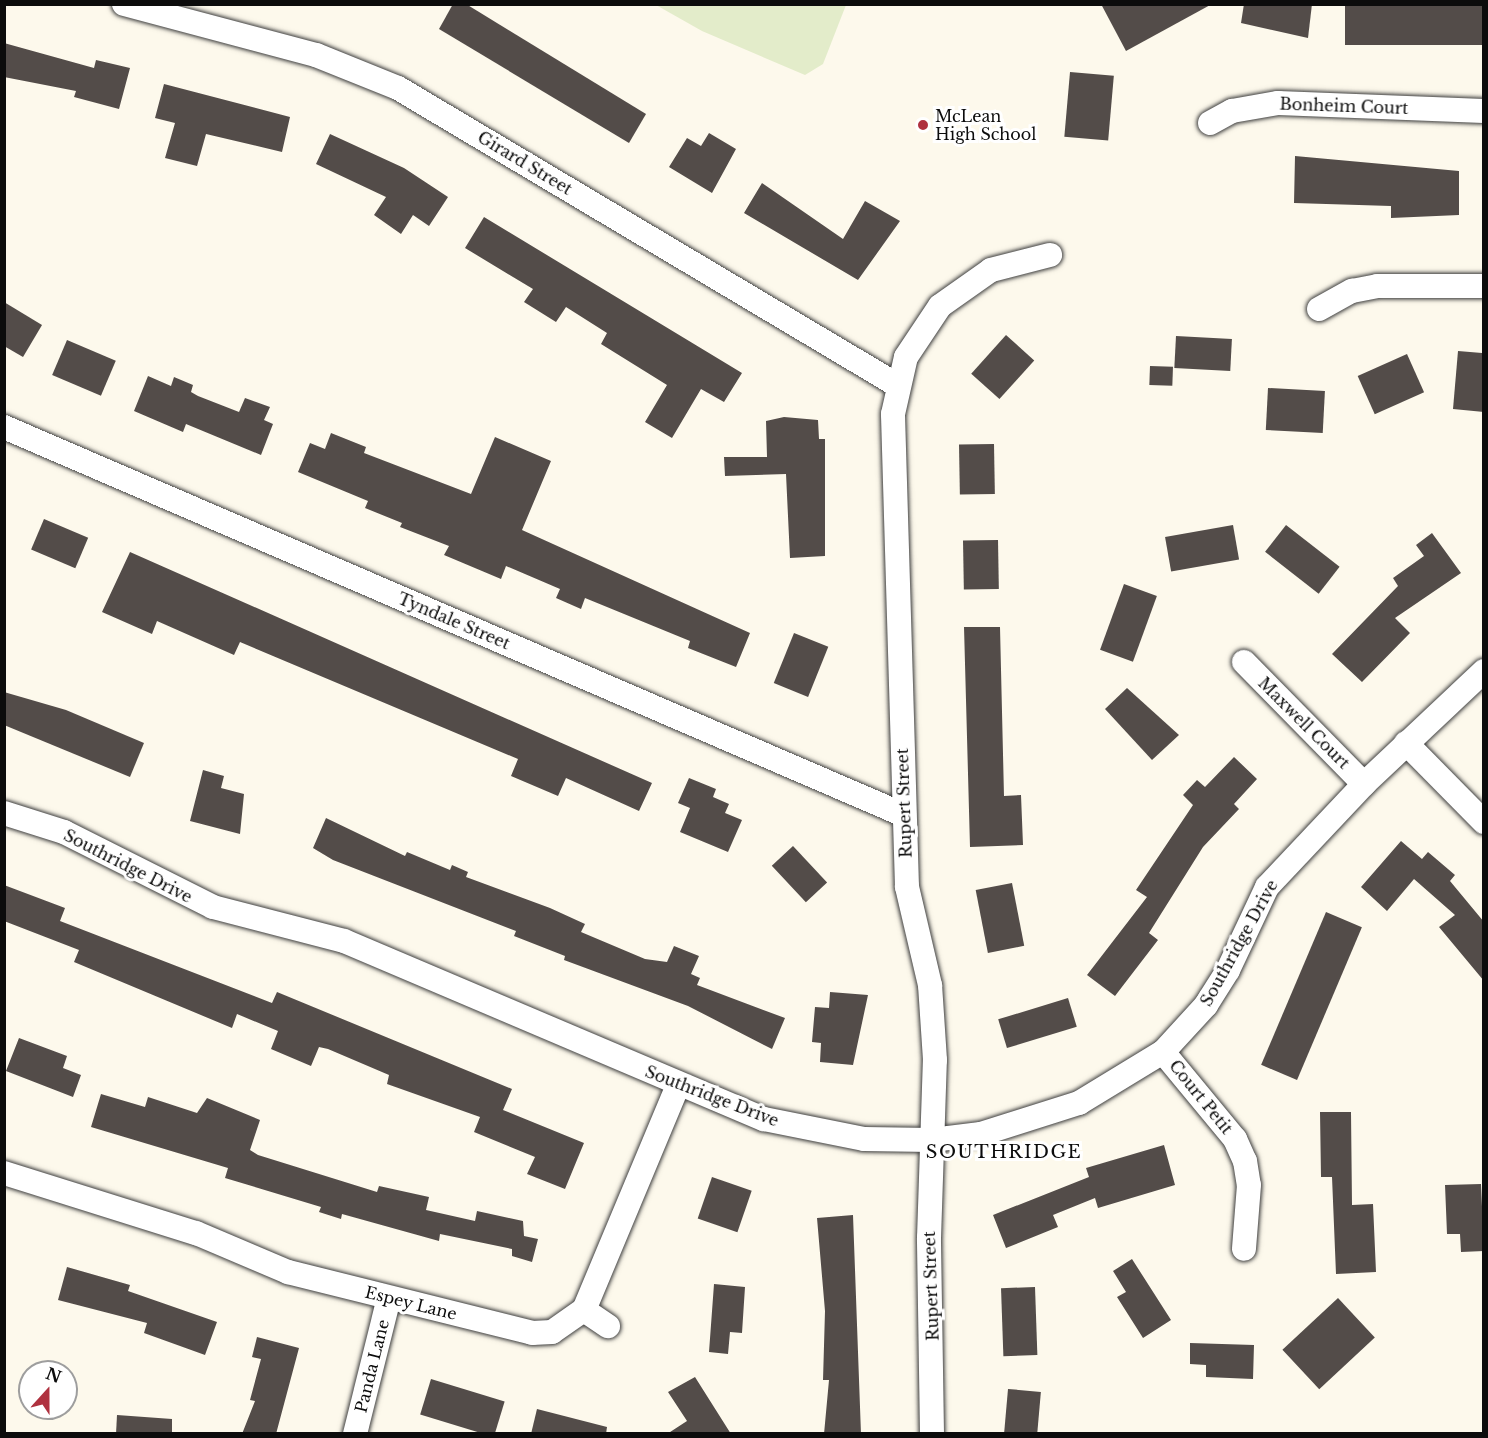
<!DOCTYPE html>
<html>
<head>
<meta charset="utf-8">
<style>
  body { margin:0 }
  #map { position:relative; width:1488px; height:1438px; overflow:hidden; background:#fdf9ec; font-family:"Libre Baskerville",serif }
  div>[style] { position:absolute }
  .pitch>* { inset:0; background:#e3ecca }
  .building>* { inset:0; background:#534c49; transform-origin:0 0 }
  .roads { filter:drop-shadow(0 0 2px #3f3f3f) drop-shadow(0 0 2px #3f3f3f) }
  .minor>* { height:24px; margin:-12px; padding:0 12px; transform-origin:12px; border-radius:12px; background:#fff }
  .dots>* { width:16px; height:16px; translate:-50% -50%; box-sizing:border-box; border:3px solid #fff; border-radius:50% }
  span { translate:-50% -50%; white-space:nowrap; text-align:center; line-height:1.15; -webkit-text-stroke:6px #fff; paint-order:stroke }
  .street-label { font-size:16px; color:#0c0c0c }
  .poi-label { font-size:16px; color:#0c0c0c }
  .left { translate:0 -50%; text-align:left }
  .neighbourhood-label { font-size:18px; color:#0c0c0c; letter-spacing:1.5px }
  .frame { position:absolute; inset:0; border:6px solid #0c0c0c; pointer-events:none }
  .north { position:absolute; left:18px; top:1360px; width:60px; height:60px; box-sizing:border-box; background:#fff; border:2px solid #9e9e9e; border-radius:50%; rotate:21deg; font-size:16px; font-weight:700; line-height:24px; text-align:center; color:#0c0c0c }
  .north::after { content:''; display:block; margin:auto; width:21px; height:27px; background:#af313f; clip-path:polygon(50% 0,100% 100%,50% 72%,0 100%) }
</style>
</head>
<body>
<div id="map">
  <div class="pitch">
    <div style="clip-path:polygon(656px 5px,846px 4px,846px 5px,823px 64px,805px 75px,702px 31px)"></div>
  </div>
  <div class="building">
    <div style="clip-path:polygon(453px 4px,466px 4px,646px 114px,629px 143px,439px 29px)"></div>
    <div style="clip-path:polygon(1101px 4px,1212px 4px,1126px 51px)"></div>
    <div style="clip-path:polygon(1244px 4px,1312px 4px,1308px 38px,1241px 23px)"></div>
    <div style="left:1345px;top:4px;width:139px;height:41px"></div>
    <div style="clip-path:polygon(4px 43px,94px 68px,96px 60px,130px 68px,119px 109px,74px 97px,76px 91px,4px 77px)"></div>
    <div style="left:1070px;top:72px;width:44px;height:65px;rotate:5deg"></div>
    <div style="clip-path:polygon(164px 84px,290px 117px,282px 152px,206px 134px,197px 166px,165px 158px,175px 123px,155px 118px)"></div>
    <div style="clip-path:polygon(709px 133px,736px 149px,712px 193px,669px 167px,687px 138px,701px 146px)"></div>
    <div style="clip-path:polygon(330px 134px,404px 168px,448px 197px,429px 226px,413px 215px,401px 234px,374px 215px,386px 197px,316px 164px)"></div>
    <div style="clip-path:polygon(1295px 156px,1459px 171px,1459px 215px,1391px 218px,1391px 206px,1294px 203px)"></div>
    <div style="clip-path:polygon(762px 183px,843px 239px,865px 201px,900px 221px,858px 280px,744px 213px)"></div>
    <div style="clip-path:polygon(484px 217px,742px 373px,724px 402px,701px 389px,672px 438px,645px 422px,667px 385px,601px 344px,607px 333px,566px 307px,556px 322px,524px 302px,533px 289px,465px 248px)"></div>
    <div style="clip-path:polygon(4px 302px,42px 325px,23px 357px,4px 346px)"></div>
    <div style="left:1006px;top:335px;width:38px;height:52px;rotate:42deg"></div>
    <div style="left:1176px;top:336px;width:56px;height:32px;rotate:3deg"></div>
    <div style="left:67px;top:340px;width:53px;height:38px;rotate:23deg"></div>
    <div style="clip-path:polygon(1458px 351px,1482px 353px,1484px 412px,1453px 409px)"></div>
    <div style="left:1407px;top:354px;width:42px;height:54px;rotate:66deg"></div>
    <div style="left:1150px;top:366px;width:23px;height:19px;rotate:2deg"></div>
    <div style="clip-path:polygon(148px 376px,171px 386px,174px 377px,193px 385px,191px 392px,198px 396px,239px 412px,245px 398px,270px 407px,264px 420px,273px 424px,261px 455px,186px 424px,183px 432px,134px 411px)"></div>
    <div style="left:1268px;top:388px;width:57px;height:42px;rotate:3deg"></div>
    <div style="clip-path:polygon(784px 417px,818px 420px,819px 439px,825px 439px,825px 556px,790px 558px,786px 474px,725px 476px,724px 457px,767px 457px,766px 421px)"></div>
    <div style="clip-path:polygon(331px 433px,366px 447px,364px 453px,471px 494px,495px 437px,551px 461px,522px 530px,750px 633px,736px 667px,688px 648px,690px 641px,585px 598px,581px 609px,556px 598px,560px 589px,506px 566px,501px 579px,444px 555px,449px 546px,400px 527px,402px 523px,365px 508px,368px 501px,298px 472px,310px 443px,325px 449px)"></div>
    <div style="left:994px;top:444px;width:50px;height:35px;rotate:89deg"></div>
    <div style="left:44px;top:519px;width:48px;height:33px;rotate:23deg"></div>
    <div style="left:1233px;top:525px;width:35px;height:69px;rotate:80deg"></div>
    <div style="left:1286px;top:525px;width:68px;height:34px;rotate:38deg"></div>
    <div style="clip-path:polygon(1432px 533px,1461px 573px,1395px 618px,1410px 633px,1362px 682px,1332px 654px,1398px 586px,1393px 578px,1424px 556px,1416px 545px)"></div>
    <div style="left:998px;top:540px;width:49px;height:35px;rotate:89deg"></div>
    <div style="clip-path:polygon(130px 552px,652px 783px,639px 811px,566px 778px,558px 796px,511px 776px,518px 759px,240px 642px,234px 655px,157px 621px,152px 634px,102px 612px)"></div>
    <div style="left:1124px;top:584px;width:35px;height:70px;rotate:20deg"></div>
    <div style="clip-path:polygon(964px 627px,1000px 627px,1004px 796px,1021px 795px,1023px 845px,970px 847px)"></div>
    <div style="left:794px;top:633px;width:37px;height:54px;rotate:22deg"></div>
    <div style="clip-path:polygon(1127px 688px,1179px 735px,1152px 760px,1105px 709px)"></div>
    <div style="clip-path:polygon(4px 692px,66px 710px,144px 743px,130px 777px,4px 725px)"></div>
    <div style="clip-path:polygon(1234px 757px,1257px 779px,1234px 804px,1239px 809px,1203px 847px,1149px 933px,1158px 940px,1115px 996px,1087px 975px,1147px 897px,1136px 890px,1193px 805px,1183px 795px,1197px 780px,1205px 787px)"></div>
    <div style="clip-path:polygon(203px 770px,224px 776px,221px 788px,244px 794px,240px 834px,190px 821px)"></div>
    <div style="clip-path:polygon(689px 778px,716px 789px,713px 797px,729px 804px,725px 813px,742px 820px,728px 852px,680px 832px,690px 808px,678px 803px)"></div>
    <div style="clip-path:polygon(326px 818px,405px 856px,407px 852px,450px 870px,452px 865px,468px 872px,466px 877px,550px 908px,585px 924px,581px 932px,645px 959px,667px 962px,674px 946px,699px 956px,691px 974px,700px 978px,697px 985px,785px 1018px,772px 1049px,688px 1006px,564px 960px,565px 956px,514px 936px,516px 931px,333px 860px,313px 848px)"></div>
    <div style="clip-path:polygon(1401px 841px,1422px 859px,1428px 852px,1455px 875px,1450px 881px,1484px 922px,1484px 981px,1439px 927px,1455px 915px,1414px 879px,1387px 911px,1361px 887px)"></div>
    <div style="left:793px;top:846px;width:50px;height:29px;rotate:47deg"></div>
    <div style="left:1012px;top:883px;width:64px;height:37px;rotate:79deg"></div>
    <div style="clip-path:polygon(4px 885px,65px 908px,60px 921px,272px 1003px,277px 992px,512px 1089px,503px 1110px,584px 1143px,565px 1189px,527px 1174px,535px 1157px,474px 1132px,480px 1117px,387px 1084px,389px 1075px,328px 1049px,319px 1047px,311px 1066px,271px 1049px,278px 1031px,237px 1014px,232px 1028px,74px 962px,79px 950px,4px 921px)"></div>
    <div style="left:1326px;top:912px;width:39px;height:166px;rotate:23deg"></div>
    <div style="clip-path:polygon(830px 992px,868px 995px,853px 1065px,820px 1062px,821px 1043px,812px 1042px,815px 1007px,829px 1008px)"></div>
    <div style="left:1068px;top:998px;width:30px;height:73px;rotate:73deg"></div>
    <div style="clip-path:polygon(19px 1038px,67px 1056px,63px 1068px,81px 1075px,73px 1097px,6px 1071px)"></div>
    <div style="clip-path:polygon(101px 1094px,145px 1107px,148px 1097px,197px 1113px,207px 1098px,260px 1120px,250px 1150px,258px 1155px,377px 1192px,379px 1186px,429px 1197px,426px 1210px,475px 1221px,477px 1211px,523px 1221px,524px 1236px,538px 1239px,532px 1262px,512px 1256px,512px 1249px,440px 1234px,439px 1241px,342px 1214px,341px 1219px,319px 1212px,321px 1207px,225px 1178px,228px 1168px,91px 1127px)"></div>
    <div style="clip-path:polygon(1320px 1112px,1351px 1112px,1352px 1205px,1373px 1204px,1376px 1272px,1336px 1274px,1332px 1177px,1321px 1177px)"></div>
    <div style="clip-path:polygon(1164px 1145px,1175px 1185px,1098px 1208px,1095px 1198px,1053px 1215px,1058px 1227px,1006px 1248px,993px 1215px,1089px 1177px,1086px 1168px)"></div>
    <div style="left:712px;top:1177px;width:42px;height:44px;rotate:19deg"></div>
    <div style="clip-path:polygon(1481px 1184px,1484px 1251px,1461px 1252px,1460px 1234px,1447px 1234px,1445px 1185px)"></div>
    <div style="clip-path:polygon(853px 1215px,861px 1434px,824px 1434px,829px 1380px,823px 1380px,825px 1311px,817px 1218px)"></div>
    <div style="clip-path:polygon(1132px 1259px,1171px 1320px,1143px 1338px,1117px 1297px,1126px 1292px,1113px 1271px)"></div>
    <div style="clip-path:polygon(67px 1267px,130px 1285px,128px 1291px,217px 1322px,205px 1355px,144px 1333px,147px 1323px,58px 1300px)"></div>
    <div style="clip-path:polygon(714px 1284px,745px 1287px,742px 1333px,730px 1332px,728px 1354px,709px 1352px)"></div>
    <div style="left:1035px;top:1287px;width:68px;height:34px;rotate:88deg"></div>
    <div style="left:1338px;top:1298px;width:54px;height:76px;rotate:47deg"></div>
    <div style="clip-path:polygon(257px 1337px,299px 1348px,276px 1434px,242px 1434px,255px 1401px,250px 1400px,261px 1359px,252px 1357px)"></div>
    <div style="clip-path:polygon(1190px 1343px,1254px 1345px,1253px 1379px,1206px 1377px,1206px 1365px,1190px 1364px)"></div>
    <div style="clip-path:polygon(695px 1377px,731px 1434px,667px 1434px,687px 1421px,668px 1392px)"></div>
    <div style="left:431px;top:1379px;width:77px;height:37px;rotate:17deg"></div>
    <div style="left:1008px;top:1389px;width:33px;height:45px;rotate:5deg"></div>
    <div style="clip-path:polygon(537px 1409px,607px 1427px,606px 1434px,531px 1434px)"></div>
    <div style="clip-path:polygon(117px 1415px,172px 1419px,172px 1434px,116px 1434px)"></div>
  </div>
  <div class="roads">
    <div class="minor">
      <div style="left:124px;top:4px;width:199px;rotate:14.9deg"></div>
      <div style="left:316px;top:55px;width:88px;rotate:21.9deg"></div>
      <div style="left:398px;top:88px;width:581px;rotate:30.76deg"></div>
      <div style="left:1210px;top:123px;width:25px;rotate:-29deg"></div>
      <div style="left:1232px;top:111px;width:47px;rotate:-9.9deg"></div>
      <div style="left:1278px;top:103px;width:206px;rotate:2.2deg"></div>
      <div style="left:1319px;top:309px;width:38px;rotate:-29deg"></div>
      <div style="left:1352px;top:291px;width:25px;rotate:-11deg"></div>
      <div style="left:1377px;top:286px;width:107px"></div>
      <div style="left:4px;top:427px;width:980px;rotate:23.32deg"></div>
      <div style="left:1244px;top:662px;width:171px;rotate:45.5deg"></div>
      <div style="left:1406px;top:743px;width:111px;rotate:45.4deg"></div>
      <div style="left:4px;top:813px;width:63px;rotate:17.6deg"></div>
      <div style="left:64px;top:832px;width:167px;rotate:26.7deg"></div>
      <div style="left:213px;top:907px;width:135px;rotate:14.5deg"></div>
      <div style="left:344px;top:941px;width:456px;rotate:23deg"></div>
      <div style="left:764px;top:1119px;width:102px;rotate:11.3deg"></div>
      <div style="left:864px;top:1139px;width:68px;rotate:0.8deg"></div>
      <div style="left:932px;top:1140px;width:49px;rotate:-7deg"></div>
      <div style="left:981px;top:1134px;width:103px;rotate:-17.6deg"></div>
      <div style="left:1079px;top:1103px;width:98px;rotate:-31.3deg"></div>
      <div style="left:1163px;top:1052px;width:64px;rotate:-47.5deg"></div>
      <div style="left:1206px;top:1005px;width:41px;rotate:-57.8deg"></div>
      <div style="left:1228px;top:970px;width:92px;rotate:-64.8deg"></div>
      <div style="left:1267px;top:887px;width:141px;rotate:-46.7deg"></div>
      <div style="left:1364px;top:784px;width:165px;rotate:-43.3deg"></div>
      <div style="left:1163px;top:1052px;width:113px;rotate:50.4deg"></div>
      <div style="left:1235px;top:1139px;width:24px;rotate:66deg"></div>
      <div style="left:1245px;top:1161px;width:24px;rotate:81deg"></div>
      <div style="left:1249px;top:1185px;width:64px;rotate:94.5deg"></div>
      <div style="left:4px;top:1173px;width:201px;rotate:17.4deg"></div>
      <div style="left:196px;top:1233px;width:100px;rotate:23deg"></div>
      <div style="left:288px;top:1272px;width:252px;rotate:14deg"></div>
      <div style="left:532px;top:1333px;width:20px;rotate:-3deg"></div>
      <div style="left:552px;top:1332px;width:39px;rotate:-35deg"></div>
      <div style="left:584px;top:1310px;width:244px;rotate:-67.3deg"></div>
      <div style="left:584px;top:1310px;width:29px;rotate:34deg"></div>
      <div style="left:355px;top:1434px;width:140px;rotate:-76deg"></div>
      <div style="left:932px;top:1434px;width:196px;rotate:-90.9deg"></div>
      <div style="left:929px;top:1238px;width:178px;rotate:-88.1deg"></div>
      <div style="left:935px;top:1060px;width:75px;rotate:-93.8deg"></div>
      <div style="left:930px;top:985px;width:101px;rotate:-103.2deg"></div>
      <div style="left:907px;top:887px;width:473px;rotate:-91.7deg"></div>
      <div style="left:893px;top:414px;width:58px;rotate:-77.2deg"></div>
      <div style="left:906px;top:357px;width:61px;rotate:-56.3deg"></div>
      <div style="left:940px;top:306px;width:62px;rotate:-35.2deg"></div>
      <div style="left:991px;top:270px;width:61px;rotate:-14.3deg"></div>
    </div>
  </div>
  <div class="dots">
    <div style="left:923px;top:125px;background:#af313f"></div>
  </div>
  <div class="street-label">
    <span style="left:1344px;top:106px;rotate:2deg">Bonheim Court</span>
    <span style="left:525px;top:163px;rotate:31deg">Girard Street</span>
    <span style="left:454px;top:621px;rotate:23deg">Tyndale Street</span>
    <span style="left:1304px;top:723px;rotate:45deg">Maxwell Court</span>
    <span style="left:904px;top:803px;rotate:-92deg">Rupert Street</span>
    <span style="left:128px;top:866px;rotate:27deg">Southridge Drive</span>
    <span style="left:1239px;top:943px;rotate:-61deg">Southridge Drive</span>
    <span style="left:712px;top:1096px;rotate:21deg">Southridge Drive</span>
    <span style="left:1201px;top:1097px;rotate:51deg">Court Petit</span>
    <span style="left:931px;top:1286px;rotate:-92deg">Rupert Street</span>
    <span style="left:411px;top:1303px;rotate:14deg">Espey Lane</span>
    <span style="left:372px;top:1366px;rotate:-76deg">Panda Lane</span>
  </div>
  <div class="poi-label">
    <span class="left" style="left:935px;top:125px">McLean<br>High School</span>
  </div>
  <div class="neighbourhood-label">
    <span style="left:1004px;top:1152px">SOUTHRIDGE</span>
  </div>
  <div class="frame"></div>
  <div class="north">N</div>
</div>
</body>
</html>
